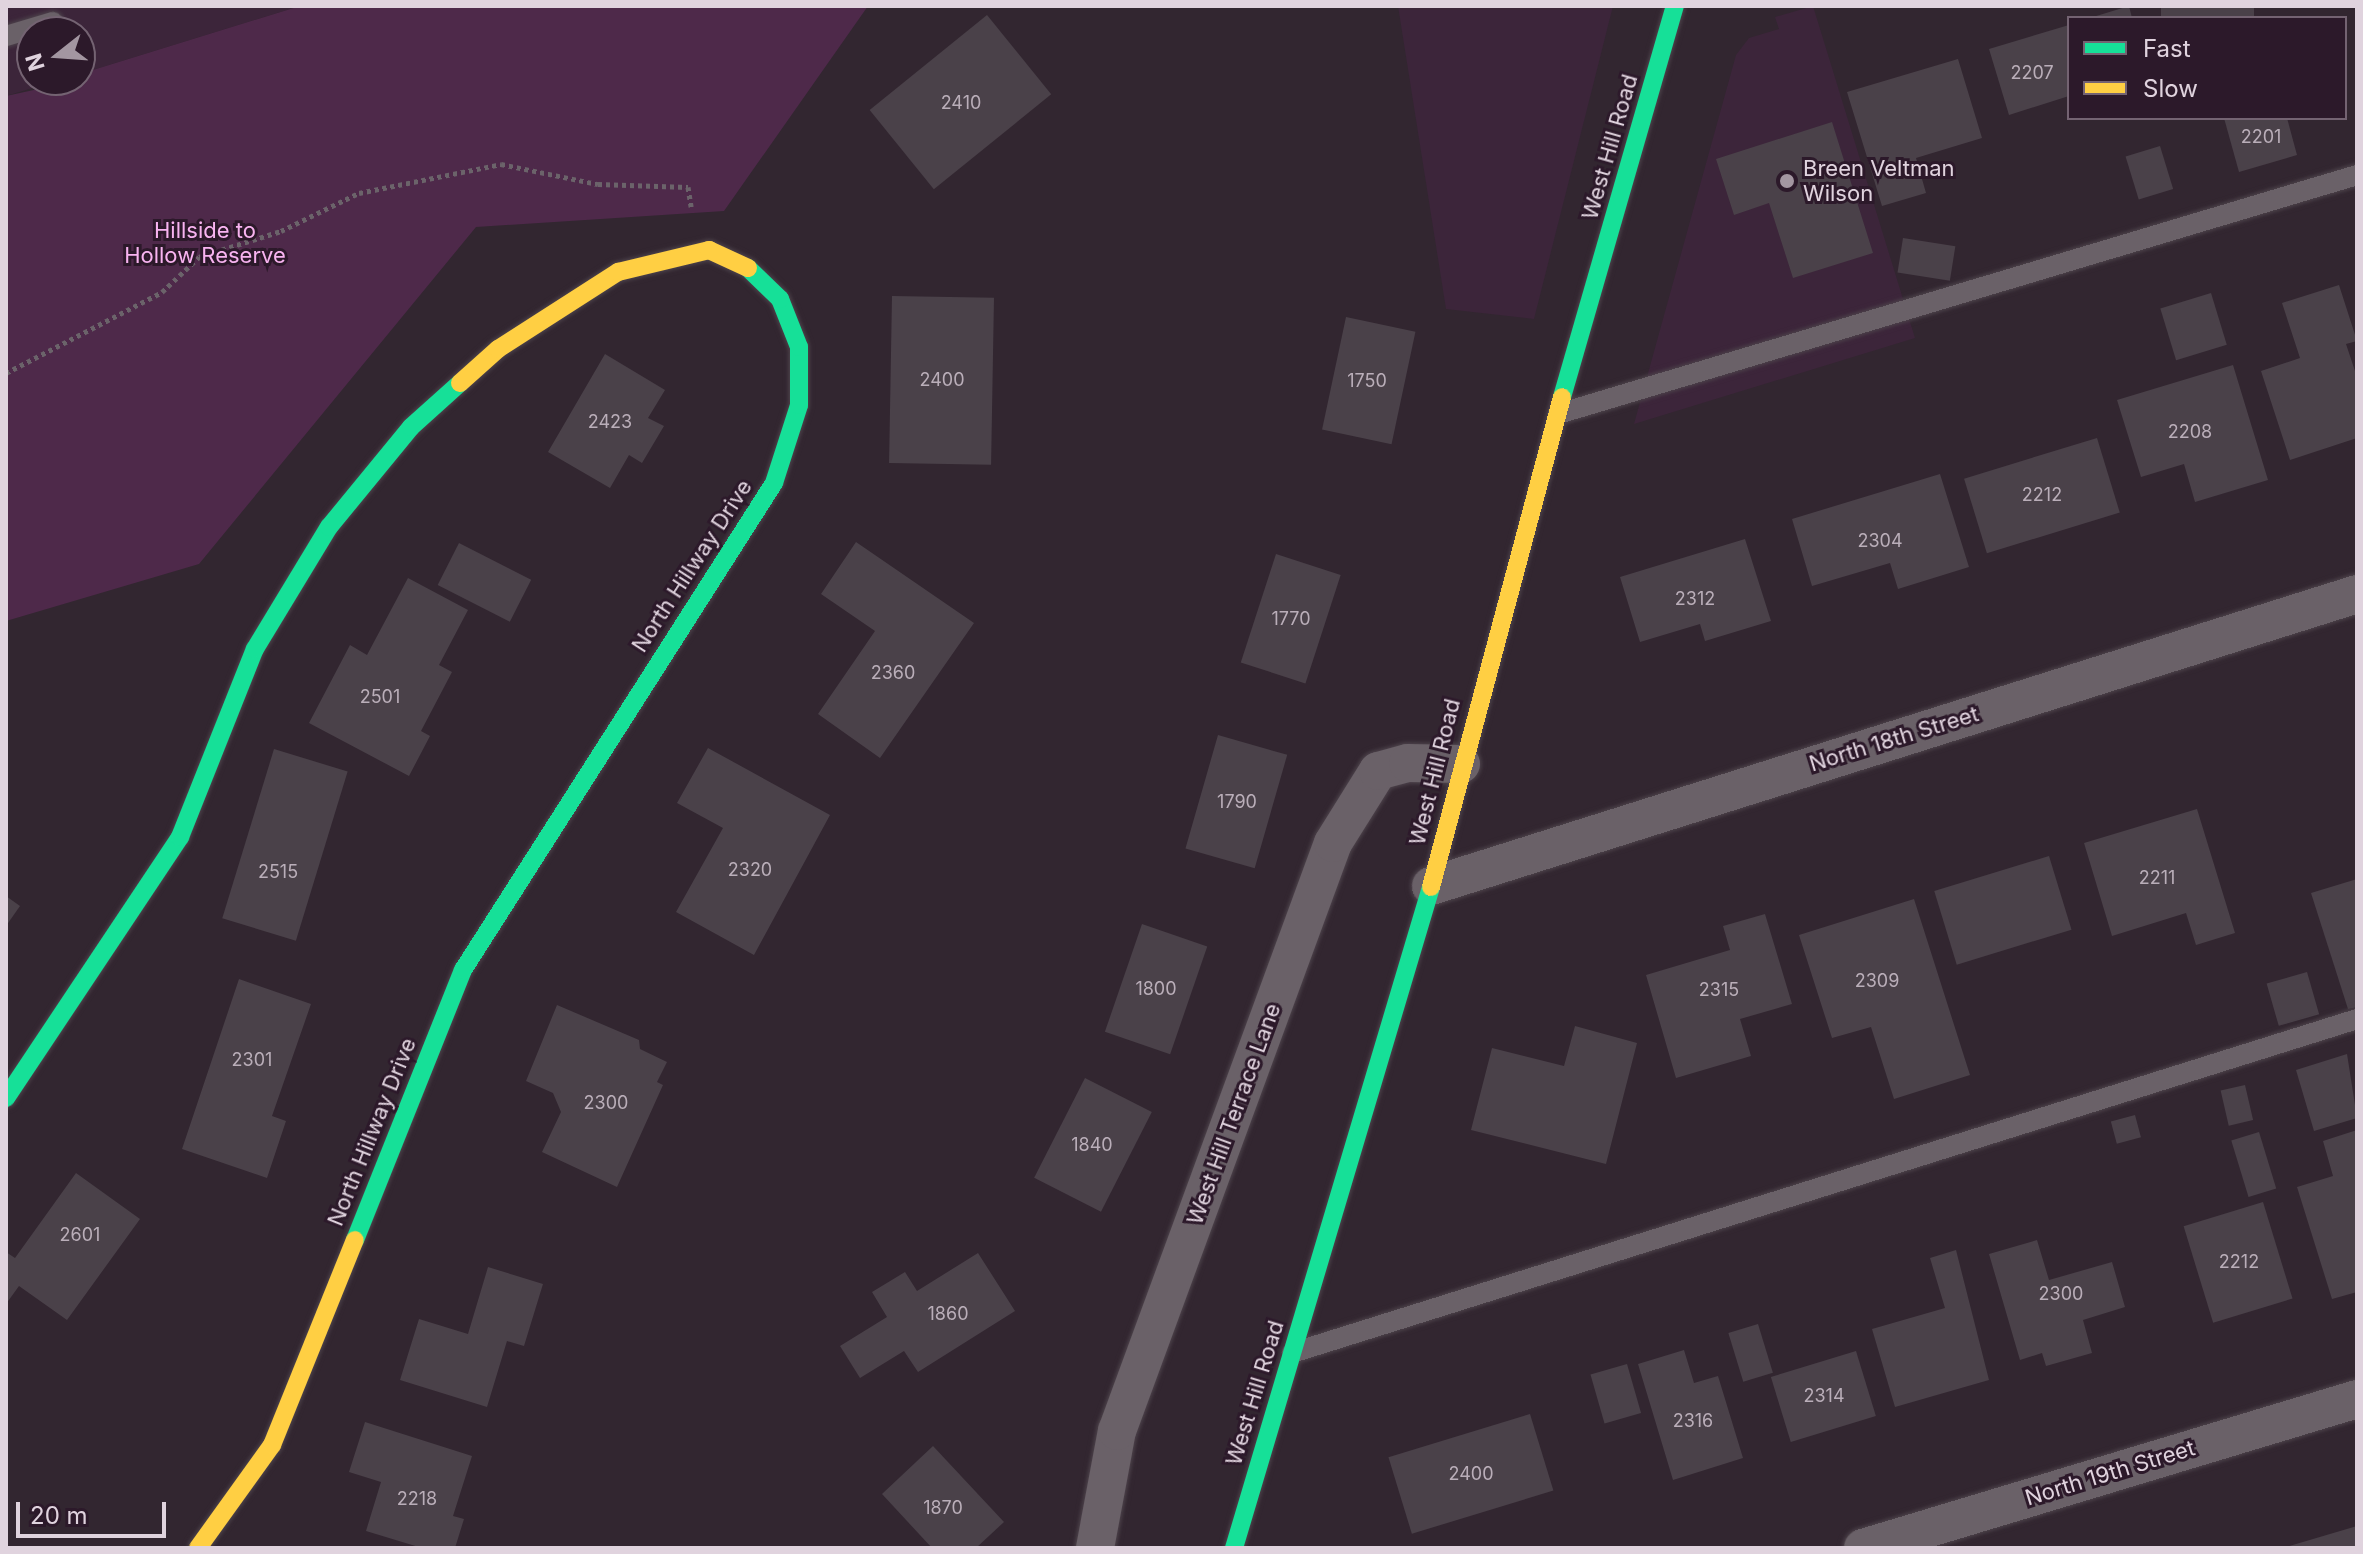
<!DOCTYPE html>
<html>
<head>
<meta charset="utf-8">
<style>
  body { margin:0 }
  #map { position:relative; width:2363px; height:1554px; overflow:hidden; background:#322630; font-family:Inter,sans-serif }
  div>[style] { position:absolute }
  .built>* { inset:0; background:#3c253a }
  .green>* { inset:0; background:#4e294a }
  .building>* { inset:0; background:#4a4149; transform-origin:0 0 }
  .path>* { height:5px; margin-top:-2.5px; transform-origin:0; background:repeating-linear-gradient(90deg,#6b636a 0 4px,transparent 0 8px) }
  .roads { filter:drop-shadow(0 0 2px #4d434b) drop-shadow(0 0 2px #4d434b) }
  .lane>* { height:20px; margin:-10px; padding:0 10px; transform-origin:10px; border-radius:10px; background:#6a6168 }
  .street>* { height:38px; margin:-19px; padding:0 19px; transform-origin:19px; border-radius:19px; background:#6a6168 }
  .fast>* { height:18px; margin:-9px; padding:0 9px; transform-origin:9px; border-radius:9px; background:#16e098 }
  .slow>* { height:18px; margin:-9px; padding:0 9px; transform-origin:9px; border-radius:9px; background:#ffcf43 }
  .dots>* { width:22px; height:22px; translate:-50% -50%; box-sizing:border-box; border:4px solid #2c192a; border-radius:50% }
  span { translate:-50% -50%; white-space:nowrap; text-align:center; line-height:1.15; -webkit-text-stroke:6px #2c192a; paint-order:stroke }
  .number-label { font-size:18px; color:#baaeb9 }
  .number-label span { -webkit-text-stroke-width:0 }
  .street-label { font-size:22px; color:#e0d3de }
  .poi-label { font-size:22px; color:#e0d3de }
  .left { translate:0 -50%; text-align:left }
  .park-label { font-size:22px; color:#f8b3f0 }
  .frame { position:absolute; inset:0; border:8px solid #e0d3de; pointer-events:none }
  .legend { position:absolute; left:2067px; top:16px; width:280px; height:104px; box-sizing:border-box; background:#2c192a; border:2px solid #746372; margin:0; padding:10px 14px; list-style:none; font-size:24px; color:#e0d3de }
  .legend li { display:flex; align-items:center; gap:16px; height:40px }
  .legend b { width:40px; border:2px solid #746372 }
  .north { position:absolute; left:16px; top:16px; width:80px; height:80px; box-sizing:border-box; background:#2c192a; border:2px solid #746372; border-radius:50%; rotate:253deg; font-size:22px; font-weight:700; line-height:32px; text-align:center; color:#e0d3de }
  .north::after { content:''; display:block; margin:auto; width:28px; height:36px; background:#a396a1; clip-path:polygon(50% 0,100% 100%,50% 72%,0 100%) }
  .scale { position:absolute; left:16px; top:1502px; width:150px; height:36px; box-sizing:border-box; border:4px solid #e0d3de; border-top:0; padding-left:10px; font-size:24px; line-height:28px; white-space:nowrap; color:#e0d3de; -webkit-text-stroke:6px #2c192a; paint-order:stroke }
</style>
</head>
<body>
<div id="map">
  <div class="built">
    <div style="clip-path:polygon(6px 6px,300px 6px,80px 74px,80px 32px,32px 32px,32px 80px,59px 80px,6px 96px)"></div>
    <div style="clip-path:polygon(1398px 6px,1613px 6px,1534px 319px,1446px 309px)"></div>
    <div style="clip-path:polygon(1813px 6px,1915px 338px,1634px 424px,1736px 55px,1749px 38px,1779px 29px,1775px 17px)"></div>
  </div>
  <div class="green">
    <div style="clip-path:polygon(300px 6px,868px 6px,724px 211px,476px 227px,199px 564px,6px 621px,6px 96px,80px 80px,80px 74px)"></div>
  </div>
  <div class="building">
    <div style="clip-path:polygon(2129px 6px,2132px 18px,2093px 18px,2093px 17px)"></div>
    <div style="left:2161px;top:6px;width:93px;height:12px"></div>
    <div style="left:987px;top:15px;width:102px;height:151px;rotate:51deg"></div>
    <div style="clip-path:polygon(2069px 25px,2069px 96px,2009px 115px,1989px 49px)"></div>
    <div style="clip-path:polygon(1958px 59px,1982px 138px,1916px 158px,1926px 193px,1882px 206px,1847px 92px)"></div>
    <div style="clip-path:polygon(2224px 118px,2287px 118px,2297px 155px,2239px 172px)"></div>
    <div style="clip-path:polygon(1832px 122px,1873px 253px,1793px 278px,1769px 203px,1734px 215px,1716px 159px)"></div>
    <div style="left:2160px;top:146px;width:45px;height:36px;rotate:73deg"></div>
    <div style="left:1903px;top:238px;width:53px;height:35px;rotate:9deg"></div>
    <div style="clip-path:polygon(2339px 285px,2357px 341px,2346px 344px,2357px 377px,2357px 438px,2290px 460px,2261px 371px,2300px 358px,2282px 303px)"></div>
    <div style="left:2211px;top:293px;width:54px;height:53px;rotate:73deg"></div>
    <div style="left:892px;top:296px;width:102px;height:167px;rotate:1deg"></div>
    <div style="left:1346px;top:317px;width:71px;height:115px;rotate:12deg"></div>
    <div style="clip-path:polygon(605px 354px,665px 390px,648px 418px,664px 426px,642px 463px,629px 455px,610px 488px,548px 452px)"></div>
    <div style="clip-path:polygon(2233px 365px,2268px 480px,2195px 502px,2184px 464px,2141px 477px,2117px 400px)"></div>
    <div style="left:2097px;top:438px;width:78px;height:139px;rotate:73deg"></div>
    <div style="clip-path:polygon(1940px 474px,1969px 567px,1898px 589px,1890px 563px,1812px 586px,1792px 519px)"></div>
    <div style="clip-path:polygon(1745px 539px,1771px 621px,1705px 641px,1700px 624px,1640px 642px,1620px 577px)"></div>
    <div style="clip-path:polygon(856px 542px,974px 623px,880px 758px,818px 714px,875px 631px,821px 594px)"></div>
    <div style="left:459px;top:543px;width:81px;height:47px;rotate:27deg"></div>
    <div style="left:1276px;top:554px;width:68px;height:114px;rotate:18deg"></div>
    <div style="clip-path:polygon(408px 578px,468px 610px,439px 665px,452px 672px,421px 731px,430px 736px,409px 776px,309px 723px,350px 645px,367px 655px)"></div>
    <div style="left:1218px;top:735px;width:72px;height:118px;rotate:16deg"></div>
    <div style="clip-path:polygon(708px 748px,830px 815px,754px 955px,676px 912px,723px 828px,677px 803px)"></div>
    <div style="left:274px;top:749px;width:77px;height:177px;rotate:17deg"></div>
    <div style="clip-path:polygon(2197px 809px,2235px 933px,2196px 945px,2186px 913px,2112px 936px,2084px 843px)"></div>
    <div style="left:2049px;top:856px;width:77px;height:120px;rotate:73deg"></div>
    <div style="clip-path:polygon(2357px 879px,2357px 1007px,2348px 1009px,2311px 893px)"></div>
    <div style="clip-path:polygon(6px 896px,20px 906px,6px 926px)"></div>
    <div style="clip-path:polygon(1914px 899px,1970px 1075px,1894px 1099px,1871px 1027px,1832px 1038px,1799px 935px)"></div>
    <div style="clip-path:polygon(1765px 914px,1792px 1004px,1740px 1019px,1751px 1056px,1676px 1078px,1646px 975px,1730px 950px,1723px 926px)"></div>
    <div style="left:1142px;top:924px;width:69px;height:114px;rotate:19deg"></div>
    <div style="left:2307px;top:972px;width:44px;height:42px;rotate:74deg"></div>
    <div style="clip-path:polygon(239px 979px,311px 1004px,272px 1116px,286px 1121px,267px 1178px,182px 1149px)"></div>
    <div style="clip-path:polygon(557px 1005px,639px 1040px,640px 1049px,667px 1062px,657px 1082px,663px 1085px,617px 1187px,542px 1152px,561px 1112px,553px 1093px,526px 1081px)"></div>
    <div style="clip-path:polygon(1575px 1026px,1637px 1043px,1606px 1164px,1471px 1130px,1492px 1048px,1564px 1066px)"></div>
    <div style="clip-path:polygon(2347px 1054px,2357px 1118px,2314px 1131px,2296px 1070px)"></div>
    <div style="left:1085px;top:1078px;width:75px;height:112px;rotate:27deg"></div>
    <div style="left:2245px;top:1085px;width:36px;height:25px;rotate:77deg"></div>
    <div style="left:2135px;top:1115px;width:23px;height:25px;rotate:75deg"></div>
    <div style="clip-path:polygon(2357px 1130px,2357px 1292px,2332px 1299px,2297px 1187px,2333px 1176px,2323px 1141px)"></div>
    <div style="left:2259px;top:1132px;width:59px;height:29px;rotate:73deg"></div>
    <div style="clip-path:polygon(76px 1173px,140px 1219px,67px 1320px,19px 1286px,6px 1304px,6px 1252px,15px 1258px)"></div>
    <div style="left:2263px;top:1202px;width:101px;height:83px;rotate:73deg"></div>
    <div style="clip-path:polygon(2037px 1240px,2049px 1280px,2112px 1262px,2125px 1307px,2083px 1320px,2092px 1353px,2046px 1366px,2042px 1353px,2020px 1360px,1989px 1254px)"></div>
    <div style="clip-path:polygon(1956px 1250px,1989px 1380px,1895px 1407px,1872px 1329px,1945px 1308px,1930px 1258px)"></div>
    <div style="clip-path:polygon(978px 1253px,1015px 1311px,918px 1372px,904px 1351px,860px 1378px,840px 1346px,887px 1317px,872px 1292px,905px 1272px,917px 1291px)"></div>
    <div style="clip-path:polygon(488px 1267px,543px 1284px,524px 1346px,507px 1341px,487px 1407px,400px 1380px,419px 1319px,468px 1334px)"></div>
    <div style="left:1758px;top:1324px;width:51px;height:31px;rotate:73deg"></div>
    <div style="clip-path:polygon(1684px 1350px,1694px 1383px,1718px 1376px,1743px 1458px,1673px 1480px,1638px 1364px)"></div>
    <div style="left:1856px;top:1351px;width:68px;height:89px;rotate:73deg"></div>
    <div style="left:1627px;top:1364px;width:51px;height:38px;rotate:74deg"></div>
    <div style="left:1530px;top:1414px;width:80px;height:148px;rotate:73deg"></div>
    <div style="clip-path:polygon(365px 1422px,472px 1456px,453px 1516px,464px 1519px,455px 1548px,422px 1548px,366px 1531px,381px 1482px,349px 1472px)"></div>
    <div style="clip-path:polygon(933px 1446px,1004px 1522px,976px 1548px,932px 1548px,882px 1494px)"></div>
    <div style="clip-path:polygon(2357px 1526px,2357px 1548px,2286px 1548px,2286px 1547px)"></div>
  </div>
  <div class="path">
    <div style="left:6px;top:373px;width:176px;rotate:-27.4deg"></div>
    <div style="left:162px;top:292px;width:51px;rotate:-43.4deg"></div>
    <div style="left:199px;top:257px;width:86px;rotate:-17.6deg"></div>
    <div style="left:281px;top:231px;width:87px;rotate:-26deg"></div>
    <div style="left:359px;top:193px;width:145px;rotate:-11.5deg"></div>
    <div style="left:501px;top:164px;width:99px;rotate:11.7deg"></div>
    <div style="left:598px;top:184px;width:90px;rotate:1.9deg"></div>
    <div style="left:688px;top:187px;width:20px;rotate:81deg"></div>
  </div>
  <div class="roads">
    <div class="lane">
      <div style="left:6px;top:36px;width:49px;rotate:-16.6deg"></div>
      <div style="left:1558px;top:414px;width:834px;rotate:-16.65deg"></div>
      <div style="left:1292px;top:1353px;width:1116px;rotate:-17.41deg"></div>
    </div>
    <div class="street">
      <div style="left:1431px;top:886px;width:971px;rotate:-17.5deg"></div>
      <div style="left:1095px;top:1548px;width:119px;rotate:-79.4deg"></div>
      <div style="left:1117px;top:1431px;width:626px;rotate:-69.83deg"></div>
      <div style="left:1333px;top:843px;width:85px;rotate:-58deg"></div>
      <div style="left:1378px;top:771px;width:31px;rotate:-15deg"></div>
      <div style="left:1408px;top:763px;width:53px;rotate:1.1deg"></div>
      <div style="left:1863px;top:1548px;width:516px;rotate:-16.78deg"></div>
    </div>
    <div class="fast">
      <div style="left:1562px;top:397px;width:407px;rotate:-73.9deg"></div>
      <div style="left:6px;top:1098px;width:314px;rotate:-56.3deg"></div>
      <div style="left:180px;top:837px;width:202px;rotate:-68.3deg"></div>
      <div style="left:255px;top:649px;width:143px;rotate:-58.8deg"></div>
      <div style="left:329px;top:527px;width:129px;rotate:-50.6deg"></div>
      <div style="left:411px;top:427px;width:66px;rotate:-41.9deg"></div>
      <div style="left:355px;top:1240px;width:291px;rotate:-68.2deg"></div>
      <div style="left:463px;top:970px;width:578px;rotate:-57.44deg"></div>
      <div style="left:774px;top:483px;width:82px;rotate:-72.2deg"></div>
      <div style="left:799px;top:405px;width:58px;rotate:-90deg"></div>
      <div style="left:799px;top:347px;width:52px;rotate:-111.6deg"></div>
      <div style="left:780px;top:299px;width:45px;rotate:-135.9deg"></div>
      <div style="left:1234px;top:1548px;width:690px;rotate:-73.4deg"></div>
    </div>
    <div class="slow">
      <div style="left:460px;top:383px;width:51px;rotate:-41.8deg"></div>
      <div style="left:498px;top:349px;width:143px;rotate:-32.7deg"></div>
      <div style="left:618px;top:272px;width:94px;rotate:-13.6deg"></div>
      <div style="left:709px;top:250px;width:43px;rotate:24.8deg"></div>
      <div style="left:1431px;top:887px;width:507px;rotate:-75.03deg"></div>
      <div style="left:198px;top:1548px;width:127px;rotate:-54.3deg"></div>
      <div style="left:272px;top:1445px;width:221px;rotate:-68deg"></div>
    </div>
  </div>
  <div class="dots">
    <div style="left:1787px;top:181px;background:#a396a1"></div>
  </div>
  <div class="number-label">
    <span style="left:2032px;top:73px">2207</span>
    <span style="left:961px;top:103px">2410</span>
    <span style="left:2261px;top:137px">2201</span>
    <span style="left:942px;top:380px">2400</span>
    <span style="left:1367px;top:381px">1750</span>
    <span style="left:610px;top:422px">2423</span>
    <span style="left:2190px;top:432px">2208</span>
    <span style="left:2042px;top:495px">2212</span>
    <span style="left:1880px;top:541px">2304</span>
    <span style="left:1695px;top:599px">2312</span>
    <span style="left:1291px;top:619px">1770</span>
    <span style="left:893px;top:673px">2360</span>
    <span style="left:380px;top:697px">2501</span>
    <span style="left:1237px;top:802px">1790</span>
    <span style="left:750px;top:870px">2320</span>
    <span style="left:278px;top:872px">2515</span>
    <span style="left:2157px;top:878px">2211</span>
    <span style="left:1877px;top:981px">2309</span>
    <span style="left:1156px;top:989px">1800</span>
    <span style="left:1719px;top:990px">2315</span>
    <span style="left:252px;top:1060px">2301</span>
    <span style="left:606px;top:1103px">2300</span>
    <span style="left:1092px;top:1145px">1840</span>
    <span style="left:80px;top:1235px">2601</span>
    <span style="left:2239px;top:1262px">2212</span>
    <span style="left:2061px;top:1294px">2300</span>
    <span style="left:948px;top:1314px">1860</span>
    <span style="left:1824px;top:1396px">2314</span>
    <span style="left:1693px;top:1421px">2316</span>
    <span style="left:1471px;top:1474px">2400</span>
    <span style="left:417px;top:1499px">2218</span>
    <span style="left:943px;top:1508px">1870</span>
  </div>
  <div class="street-label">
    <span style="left:1610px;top:147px;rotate:-74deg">West Hill Road</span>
    <span style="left:692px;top:566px;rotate:-57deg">North Hillway Drive</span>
    <span style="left:1894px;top:739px;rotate:-17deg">North 18th Street</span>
    <span style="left:1435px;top:772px;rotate:-76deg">West Hill Road</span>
    <span style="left:1234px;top:1114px;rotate:-70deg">West Hill Terrace Lane</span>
    <span style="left:372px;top:1132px;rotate:-68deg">North Hillway Drive</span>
    <span style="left:1255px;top:1393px;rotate:-73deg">West Hill Road</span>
    <span style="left:2110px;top:1473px;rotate:-17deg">North 19th Street</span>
  </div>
  <div class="poi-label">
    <span class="left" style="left:1803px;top:181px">Breen Veltman<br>Wilson</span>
  </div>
  <div class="park-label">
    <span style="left:205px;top:243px">Hillside to<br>Hollow Reserve</span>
  </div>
  <div class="frame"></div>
  <ul class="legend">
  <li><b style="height:10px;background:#16e098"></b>Fast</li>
  <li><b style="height:10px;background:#ffcf43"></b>Slow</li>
  </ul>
  <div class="north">N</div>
  <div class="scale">20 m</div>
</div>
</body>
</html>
